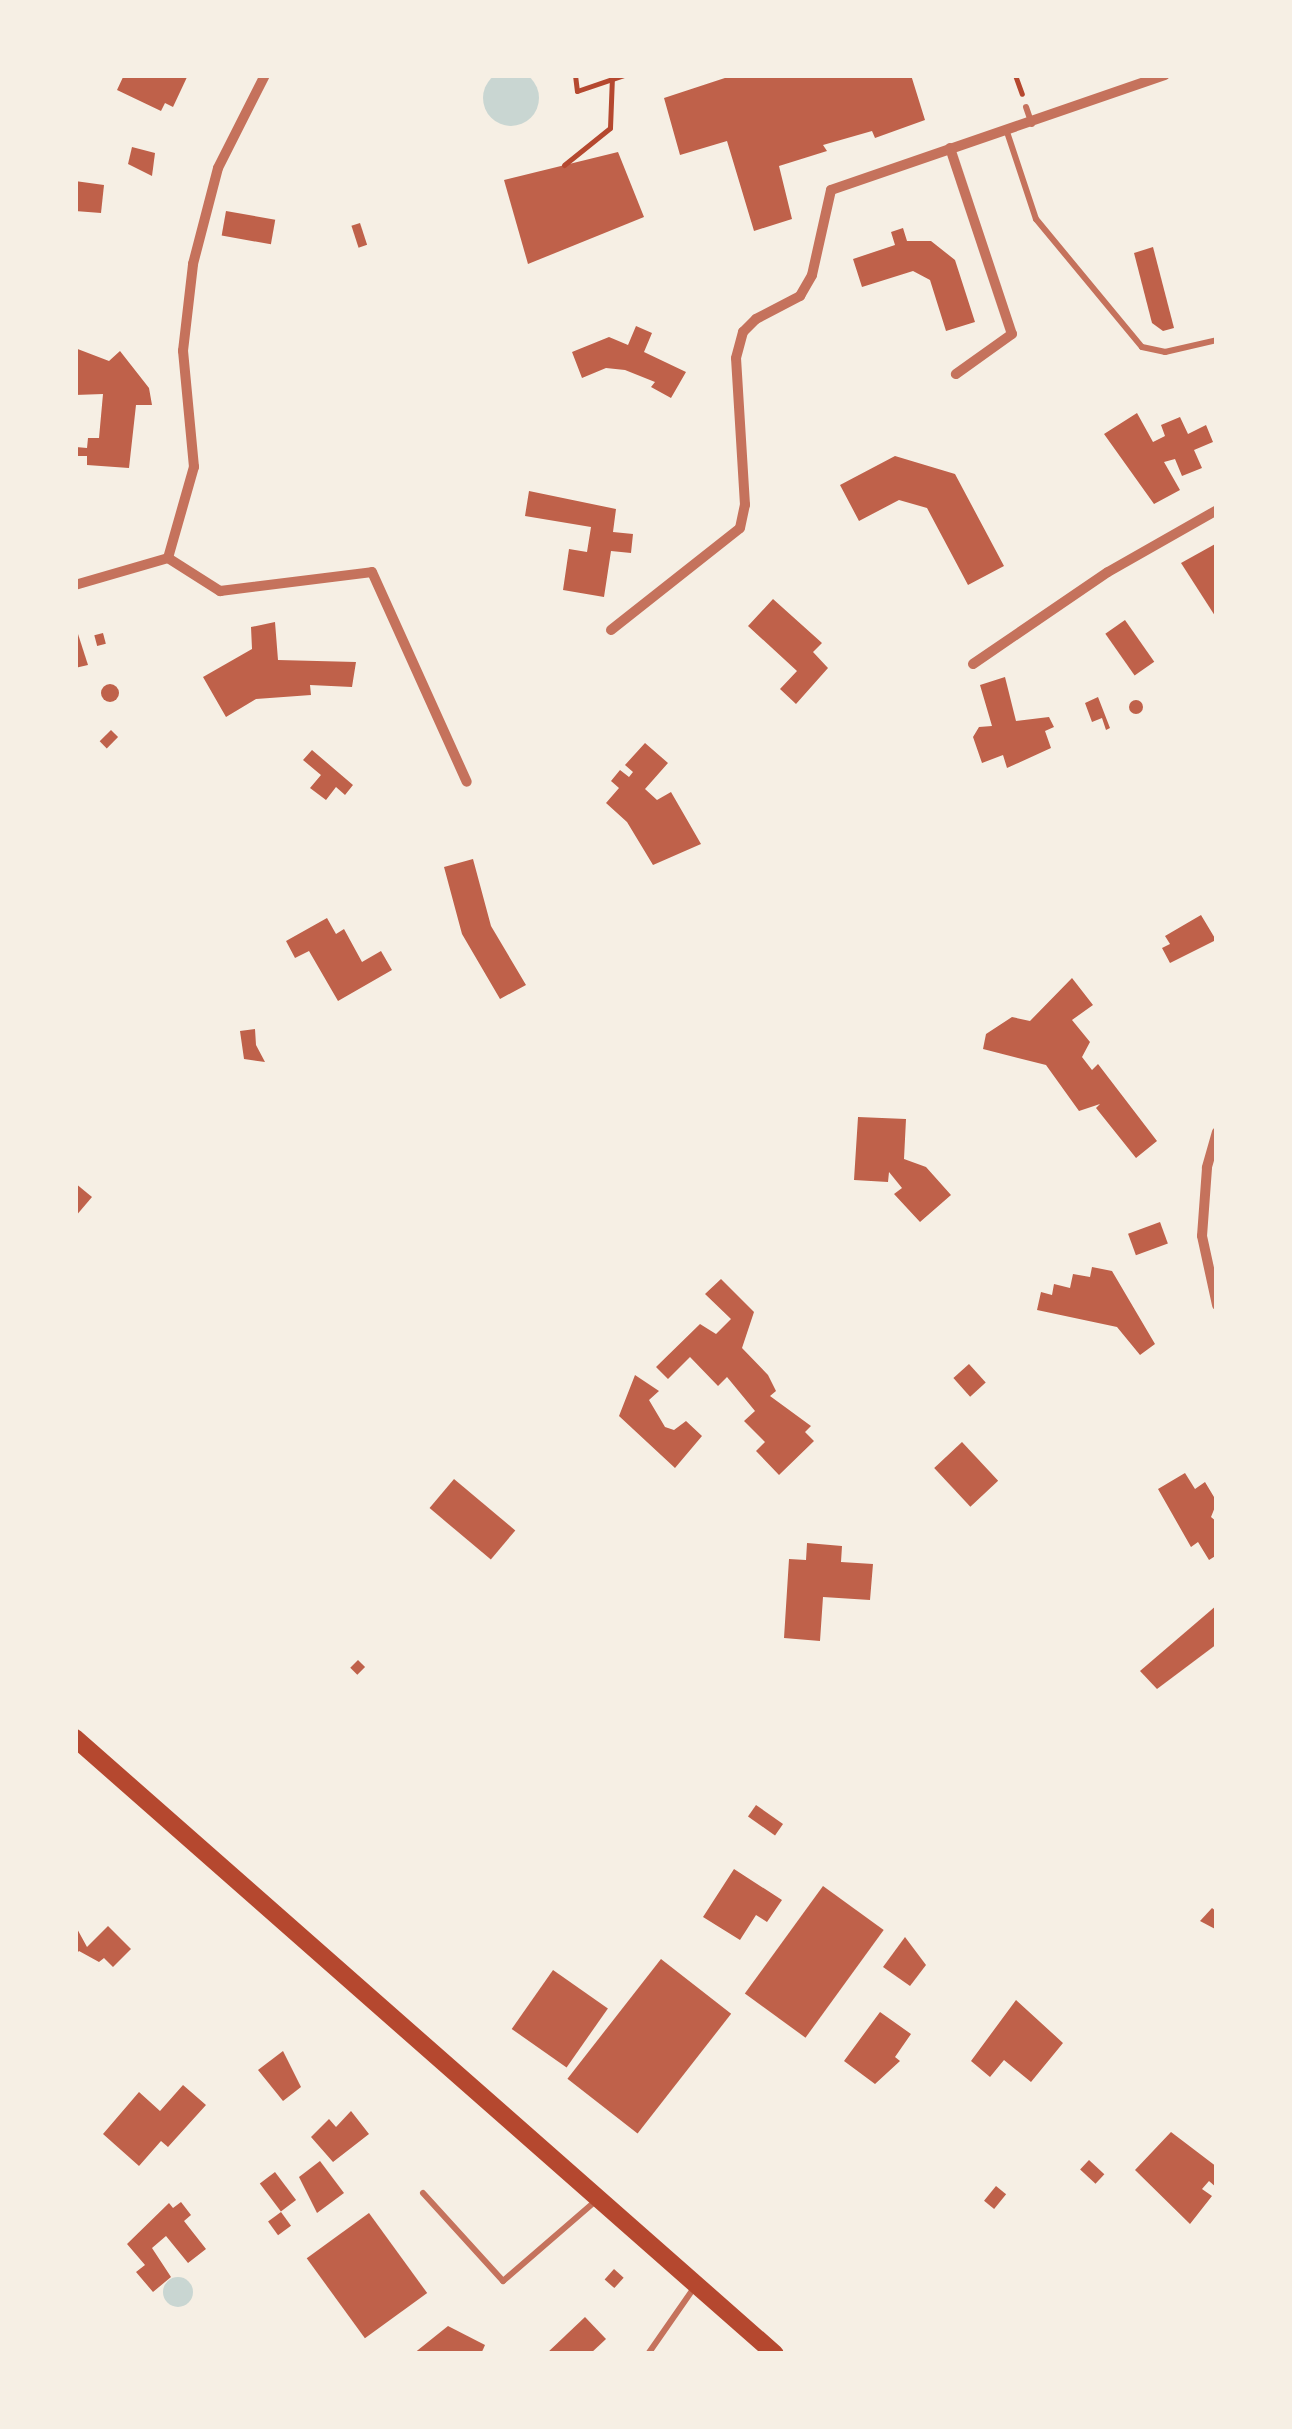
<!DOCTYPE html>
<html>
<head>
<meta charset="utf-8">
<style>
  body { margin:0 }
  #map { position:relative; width:1292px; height:2429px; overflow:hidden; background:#f6efe4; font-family:"Asap Condensed",sans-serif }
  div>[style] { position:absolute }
  .water>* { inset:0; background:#c9d6d2 }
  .round { border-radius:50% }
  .building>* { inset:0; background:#bf614a; transform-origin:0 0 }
  .path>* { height:5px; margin:-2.5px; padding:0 2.5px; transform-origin:2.5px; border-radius:2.5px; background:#b5482f }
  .service>* { height:6px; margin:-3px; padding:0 3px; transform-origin:3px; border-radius:3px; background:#c5725c }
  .minor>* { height:10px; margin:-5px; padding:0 5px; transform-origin:5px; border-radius:5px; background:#c5725c }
  .secondary>* { height:18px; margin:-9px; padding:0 9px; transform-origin:9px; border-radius:9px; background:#b5482f }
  span { translate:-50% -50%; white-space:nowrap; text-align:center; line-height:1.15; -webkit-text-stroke:10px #f6efe4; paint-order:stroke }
  .frame { position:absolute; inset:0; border:78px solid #f6efe4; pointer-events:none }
</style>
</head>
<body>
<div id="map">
  <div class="water">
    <div class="round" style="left:483px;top:70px;width:56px;height:56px"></div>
    <div class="round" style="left:163px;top:2277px;width:30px;height:30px"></div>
  </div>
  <div class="building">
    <div style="clip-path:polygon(124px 75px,188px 75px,173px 107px,165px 103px,161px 111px,117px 90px)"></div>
    <div style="clip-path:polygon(734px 75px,911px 75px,925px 120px,875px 138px,872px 131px,823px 145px,827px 151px,779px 166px,792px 219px,754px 231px,727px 141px,680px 155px,664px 98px)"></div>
    <div style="clip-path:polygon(132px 147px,155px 153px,152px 176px,128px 164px)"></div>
    <div style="clip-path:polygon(618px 152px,644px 217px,528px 264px,504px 180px)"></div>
    <div style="clip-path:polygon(75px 181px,104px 185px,101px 213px,75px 211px)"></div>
    <div style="left:226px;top:211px;width:50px;height:25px;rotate:10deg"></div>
    <div style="left:360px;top:223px;width:23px;height:9px;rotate:72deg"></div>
    <div style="clip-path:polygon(903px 228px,907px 241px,931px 241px,955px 260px,975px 322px,946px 331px,930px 280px,913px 271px,862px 287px,853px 259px,895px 245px,891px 232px)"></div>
    <div style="clip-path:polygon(1153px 247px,1174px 328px,1163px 331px,1152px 323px,1134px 253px)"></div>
    <div style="clip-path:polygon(636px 326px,652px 333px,644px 352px,686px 372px,671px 398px,651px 387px,655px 382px,625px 370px,606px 368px,582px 378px,572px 352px,609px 337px,628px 345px)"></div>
    <div style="clip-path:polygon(75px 348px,109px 361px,120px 351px,149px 388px,152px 405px,136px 405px,129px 468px,87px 465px,87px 456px,76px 456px,76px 447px,87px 448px,88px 438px,99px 438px,103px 394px,75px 395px)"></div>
    <div style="clip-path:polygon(1137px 413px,1153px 442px,1165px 436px,1161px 425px,1180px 417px,1188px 434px,1206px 425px,1213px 442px,1194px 450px,1202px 468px,1182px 476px,1175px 459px,1164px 462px,1180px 490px,1154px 504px,1104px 434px)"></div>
    <div style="clip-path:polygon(895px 456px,955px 474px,1004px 566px,968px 585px,927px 508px,899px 500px,859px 521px,840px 485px)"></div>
    <div style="clip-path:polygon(529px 491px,616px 509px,613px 532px,633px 534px,631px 553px,611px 551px,604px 597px,563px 590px,569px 549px,587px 552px,591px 527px,525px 516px)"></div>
    <div style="clip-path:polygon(1217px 543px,1217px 619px,1181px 563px)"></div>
    <div style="clip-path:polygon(773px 599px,822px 643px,813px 652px,828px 668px,796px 704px,780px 689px,797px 671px,748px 626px)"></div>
    <div style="left:1125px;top:620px;width:51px;height:24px;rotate:55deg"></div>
    <div style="clip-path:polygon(275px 622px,278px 660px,356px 662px,352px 687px,310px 685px,311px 695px,256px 699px,226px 717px,203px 677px,252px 649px,251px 627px)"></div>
    <div style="left:103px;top:633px;width:11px;height:9px;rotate:75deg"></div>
    <div style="clip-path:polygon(78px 634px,88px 665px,75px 668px,75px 635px)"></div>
    <div style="clip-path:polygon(1005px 677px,1016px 721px,1049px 717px,1054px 727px,1045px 731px,1051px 748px,1007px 768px,1003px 755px,982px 763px,973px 737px,979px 727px,992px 726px,980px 685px)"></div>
    <div class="round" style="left:101px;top:684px;width:18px;height:18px"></div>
    <div style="clip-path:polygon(1098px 697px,1110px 728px,1106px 730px,1102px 718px,1092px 722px,1085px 703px)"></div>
    <div class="round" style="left:1129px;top:700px;width:14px;height:14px"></div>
    <div style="left:111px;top:730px;width:10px;height:16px;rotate:45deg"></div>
    <div style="clip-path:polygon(645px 743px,668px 763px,645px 789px,657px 800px,671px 792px,701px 844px,653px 865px,627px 822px,606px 803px,619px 788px,611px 781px,620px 770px,629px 777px,633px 772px,625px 765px)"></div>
    <div style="clip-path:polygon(312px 750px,353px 785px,345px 795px,336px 787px,326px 800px,310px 788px,321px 775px,303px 760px)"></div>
    <div style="clip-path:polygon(473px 859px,491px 926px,526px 985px,500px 999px,462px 934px,444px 867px)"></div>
    <div style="clip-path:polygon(1201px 915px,1216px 940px,1170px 963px,1162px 948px,1170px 944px,1165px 936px)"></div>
    <div style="clip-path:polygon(327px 918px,336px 934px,344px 929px,362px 962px,381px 951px,392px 970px,338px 1001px,309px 951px,295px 958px,286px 941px)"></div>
    <div style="clip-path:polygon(1072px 978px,1093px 1005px,1072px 1020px,1090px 1042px,1082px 1057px,1092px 1070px,1098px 1064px,1157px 1141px,1136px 1158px,1096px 1108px,1100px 1104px,1079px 1111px,1046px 1065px,983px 1049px,986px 1034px,1012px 1017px,1030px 1021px)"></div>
    <div style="clip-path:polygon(255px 1029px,256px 1045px,265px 1062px,244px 1059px,240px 1031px)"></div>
    <div style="clip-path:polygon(858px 1117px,906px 1119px,904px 1159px,926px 1167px,951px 1195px,920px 1222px,894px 1194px,902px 1188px,889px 1172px,888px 1182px,854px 1180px)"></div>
    <div style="clip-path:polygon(75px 1183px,92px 1197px,75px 1217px)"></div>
    <div style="left:1160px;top:1222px;width:23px;height:34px;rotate:70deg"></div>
    <div style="clip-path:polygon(1092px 1267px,1112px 1271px,1155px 1344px,1140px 1355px,1117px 1327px,1037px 1310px,1041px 1292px,1052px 1295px,1054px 1284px,1070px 1288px,1073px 1274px,1090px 1277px)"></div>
    <div style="clip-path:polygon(721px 1279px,754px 1312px,742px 1348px,768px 1375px,776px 1391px,770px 1396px,811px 1426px,805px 1432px,814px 1441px,779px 1475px,756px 1451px,765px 1442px,744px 1421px,755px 1411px,727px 1377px,718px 1386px,690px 1357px,668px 1379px,656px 1367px,700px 1324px,716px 1334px,731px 1319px,705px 1294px)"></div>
    <div style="left:969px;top:1364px;width:25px;height:21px;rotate:48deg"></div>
    <div style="clip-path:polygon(635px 1375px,659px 1391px,649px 1400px,665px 1427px,674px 1430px,686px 1421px,702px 1436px,675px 1468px,619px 1416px)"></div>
    <div style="left:962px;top:1442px;width:53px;height:38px;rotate:47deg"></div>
    <div style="clip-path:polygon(1185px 1473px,1195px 1489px,1205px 1482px,1217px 1502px,1211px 1517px,1217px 1522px,1217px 1555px,1209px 1560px,1198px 1542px,1191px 1547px,1158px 1489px)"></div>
    <div style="left:454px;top:1479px;width:80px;height:38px;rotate:40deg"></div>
    <div style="clip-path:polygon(807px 1543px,842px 1546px,841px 1562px,873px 1564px,870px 1600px,823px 1597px,820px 1641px,784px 1638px,789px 1559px,806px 1560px)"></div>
    <div style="clip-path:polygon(1217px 1605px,1217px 1644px,1157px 1689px,1140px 1671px)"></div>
    <div style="left:358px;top:1660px;width:10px;height:11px;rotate:45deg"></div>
    <div style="left:756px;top:1805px;width:33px;height:14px;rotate:35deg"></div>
    <div style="clip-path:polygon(734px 1869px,782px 1900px,767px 1922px,756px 1915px,740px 1940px,703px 1917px)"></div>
    <div style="left:823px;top:1886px;width:75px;height:133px;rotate:36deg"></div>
    <div style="clip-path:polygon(1212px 1908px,1217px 1912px,1217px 1930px,1200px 1921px)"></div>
    <div style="clip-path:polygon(75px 1925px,87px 1947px,108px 1926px,131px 1949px,113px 1967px,104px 1958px,99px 1962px,79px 1951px,75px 1955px)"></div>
    <div style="clip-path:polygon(905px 1937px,926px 1965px,910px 1986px,883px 1967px)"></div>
    <div style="left:661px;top:1959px;width:89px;height:152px;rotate:38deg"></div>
    <div style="left:553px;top:1970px;width:67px;height:72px;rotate:35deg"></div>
    <div style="clip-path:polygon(1016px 2000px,1063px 2043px,1031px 2082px,1004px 2060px,990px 2077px,971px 2061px)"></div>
    <div style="clip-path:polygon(880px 2012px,911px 2034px,895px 2057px,900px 2061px,875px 2084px,844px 2061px)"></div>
    <div style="clip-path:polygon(283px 2051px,301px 2087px,283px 2101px,258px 2070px)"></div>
    <div style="clip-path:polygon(183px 2085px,206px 2105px,168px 2147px,161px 2141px,139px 2166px,103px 2134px,139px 2092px,160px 2111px)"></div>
    <div style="clip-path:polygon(351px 2111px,369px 2134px,333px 2162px,311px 2137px,329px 2119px,336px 2127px)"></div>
    <div style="clip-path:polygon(1171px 2132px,1217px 2167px,1217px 2188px,1209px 2181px,1202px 2189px,1212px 2196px,1190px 2224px,1135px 2170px)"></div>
    <div style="left:1089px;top:2160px;width:21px;height:13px;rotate:43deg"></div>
    <div style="clip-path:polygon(320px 2161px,344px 2193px,317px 2213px,299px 2177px)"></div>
    <div style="left:275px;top:2172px;width:35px;height:19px;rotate:53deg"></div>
    <div style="left:996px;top:2186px;width:13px;height:19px;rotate:39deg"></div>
    <div style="clip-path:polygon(181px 2202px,191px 2215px,184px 2221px,206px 2249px,188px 2263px,166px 2236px,152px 2248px,171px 2277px,153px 2292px,136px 2272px,145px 2265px,127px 2244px,169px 2203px,173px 2208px)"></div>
    <div style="left:281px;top:2212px;width:17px;height:16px;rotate:54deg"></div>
    <div style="left:369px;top:2213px;width:99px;height:77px;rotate:54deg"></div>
    <div style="left:614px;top:2269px;width:13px;height:14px;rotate:42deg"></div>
    <div style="clip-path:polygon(585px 2317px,606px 2339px,590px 2354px,546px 2354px)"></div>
    <div style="clip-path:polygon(448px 2326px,485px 2345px,481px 2354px,413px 2354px)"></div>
  </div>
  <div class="path">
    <div style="left:575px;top:75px;width:16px;rotate:83deg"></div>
    <div style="left:577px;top:91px;width:50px;rotate:-18.8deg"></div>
    <div style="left:1015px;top:75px;width:20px;rotate:70deg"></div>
    <div style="left:564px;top:165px;width:59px;rotate:-38.8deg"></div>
    <div style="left:610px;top:128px;width:53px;rotate:-87.8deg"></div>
  </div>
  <div class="service">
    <div style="left:1026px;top:107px;width:18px;rotate:71deg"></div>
    <div style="left:1007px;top:132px;width:92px;rotate:71.6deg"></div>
    <div style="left:1036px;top:219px;width:166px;rotate:50.4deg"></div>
    <div style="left:1142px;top:347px;width:24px;rotate:12deg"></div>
    <div style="left:1165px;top:352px;width:53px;rotate:-13deg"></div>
    <div style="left:423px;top:2193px;width:119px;rotate:47.7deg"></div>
    <div style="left:503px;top:2281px;width:125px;rotate:-40.8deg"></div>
    <div style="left:648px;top:2354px;width:84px;rotate:-55.2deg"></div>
  </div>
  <div class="minor">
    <div style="left:950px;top:148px;width:196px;rotate:71.6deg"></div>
    <div style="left:1012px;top:334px;width:69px;rotate:144.5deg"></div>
    <div style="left:168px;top:558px;width:62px;rotate:32.4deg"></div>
    <div style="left:220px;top:591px;width:153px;rotate:-7.1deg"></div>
    <div style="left:372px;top:572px;width:230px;rotate:65.7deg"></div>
    <div style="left:75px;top:585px;width:97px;rotate:-16.2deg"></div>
    <div style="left:168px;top:558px;width:95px;rotate:-74.1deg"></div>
    <div style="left:194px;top:467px;width:117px;rotate:-95.4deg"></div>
    <div style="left:183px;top:351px;width:88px;rotate:-83.4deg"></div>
    <div style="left:193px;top:264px;width:99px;rotate:-75.4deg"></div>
    <div style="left:218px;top:168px;width:104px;rotate:-63.2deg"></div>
    <div style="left:611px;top:630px;width:164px;rotate:-38.3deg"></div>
    <div style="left:740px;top:528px;width:24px;rotate:-78deg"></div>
    <div style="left:745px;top:505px;width:147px;rotate:-93.5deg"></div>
    <div style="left:736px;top:358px;width:27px;rotate:-75deg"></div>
    <div style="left:743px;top:332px;width:18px;rotate:-45deg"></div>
    <div style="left:756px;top:319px;width:50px;rotate:-27.6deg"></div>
    <div style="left:800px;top:296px;width:24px;rotate:-60deg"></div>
    <div style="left:812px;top:275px;width:87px;rotate:-77.4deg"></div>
    <div style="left:831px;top:190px;width:353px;rotate:-19deg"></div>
    <div style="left:973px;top:664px;width:163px;rotate:-34.3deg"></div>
    <div style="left:1108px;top:572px;width:125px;rotate:-29.6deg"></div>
    <div style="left:1217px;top:1132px;width:37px;rotate:106deg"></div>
    <div style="left:1207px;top:1168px;width:68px;rotate:94.2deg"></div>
    <div style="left:1202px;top:1236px;width:71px;rotate:77.7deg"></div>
  </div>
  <div class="secondary">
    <div style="left:75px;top:1738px;width:932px;rotate:41.35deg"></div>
  </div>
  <div class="frame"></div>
</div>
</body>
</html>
